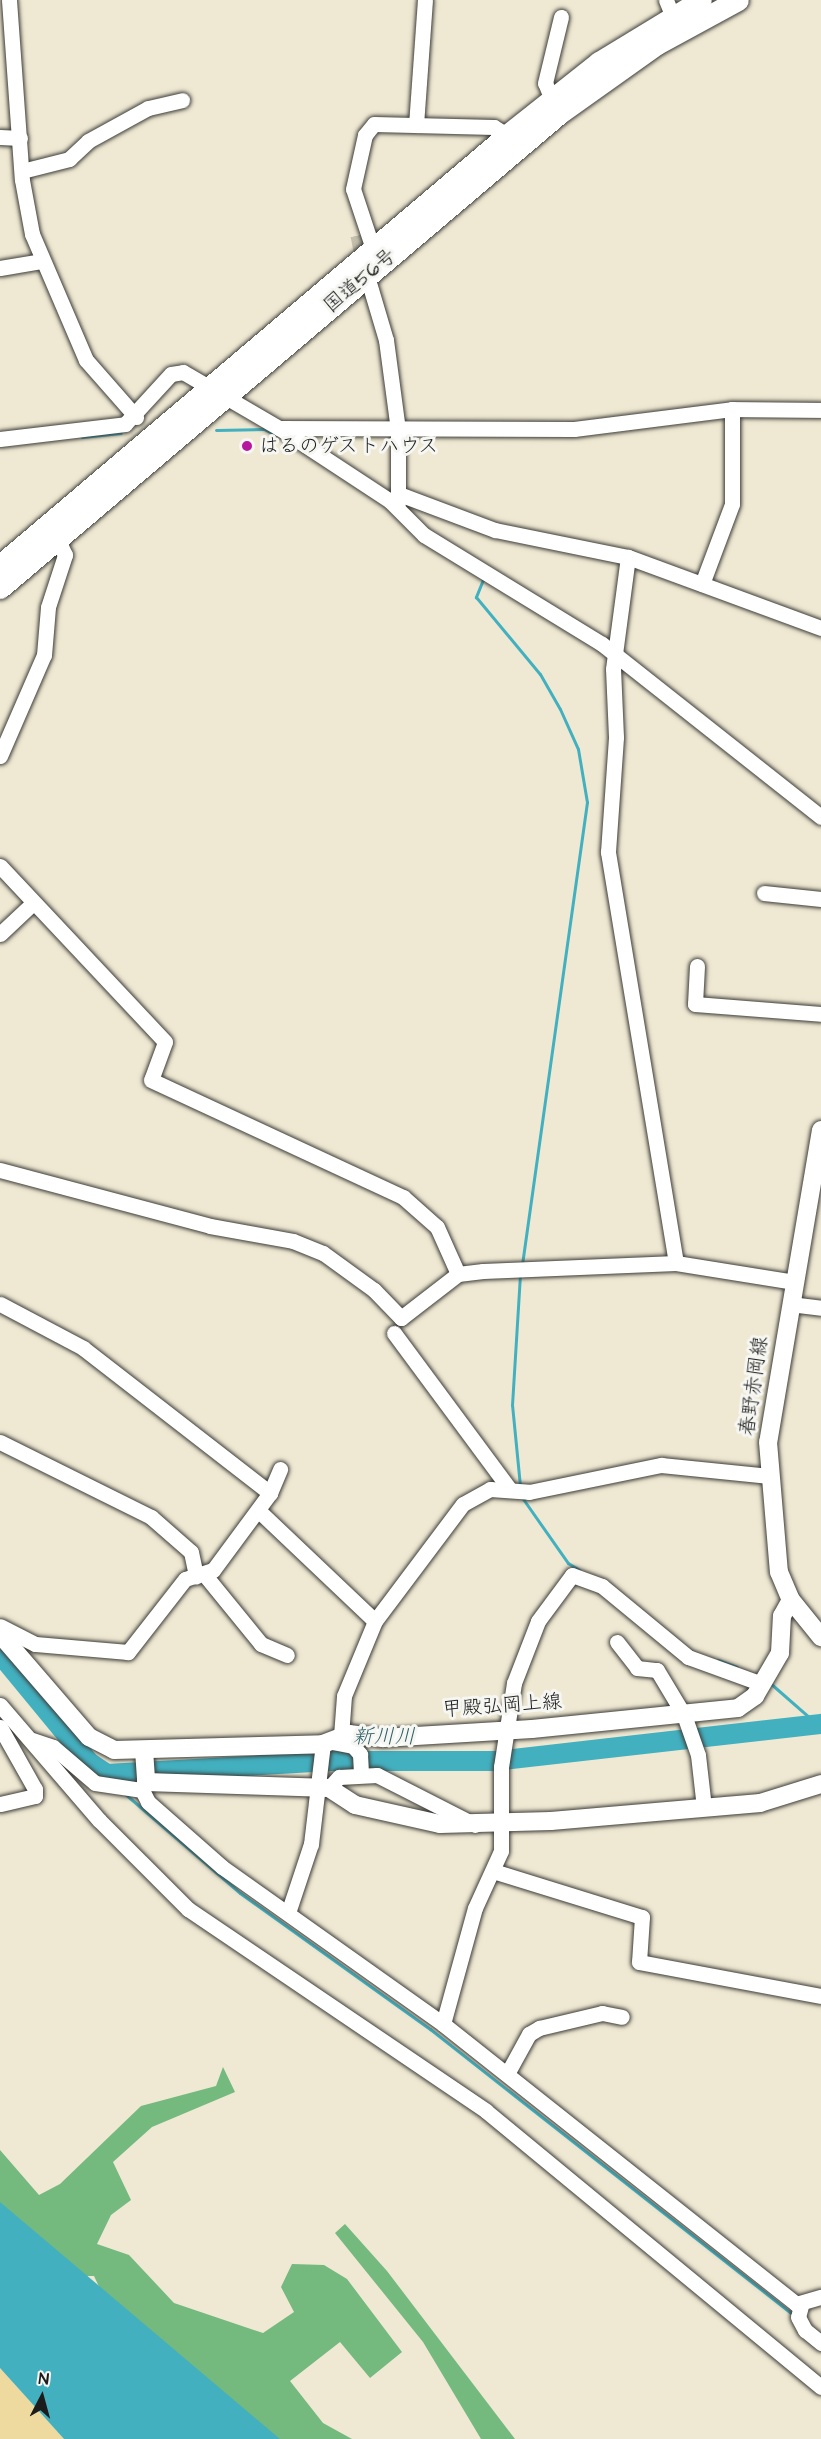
<!DOCTYPE html>
<html>
<head>
<meta charset="utf-8">
<style>
  body { margin:0 }
  #map { position:relative; width:821px; height:2439px; overflow:hidden; background:#efe9d3; font-family:"Architects Daughter","Klee One",sans-serif }
  div>[style] { position:absolute }
  .forest>* { inset:0; background:#74b97e }
  .sand>* { inset:0; background:#eeda9e }
  .water>* { inset:0; background:#43b0c0 }
  .stream>* { height:3px; margin:-1.5px; padding:0 1.5px; transform-origin:1.5px; border-radius:1.5px; background:#43b0c0 }
  .river>* { height:20px; margin:-10px; padding:0 10px; transform-origin:10px; border-radius:10px; background:#43b0c0 }
  .minor-tunnel>* { height:15px; margin-top:-7.5px; transform-origin:0; background:repeating-linear-gradient(90deg,#c5c0ae 0 15px,transparent 0 23px) }
  .roads { filter:drop-shadow(0 0 2px #3c3b37) drop-shadow(0 0 2px #3c3b37) }
  .minor>* { height:15px; margin:-7.5px; padding:0 7.5px; transform-origin:7.5px; border-radius:7.5px; background:#fff }
  .major>* { height:18px; margin:-9px; padding:0 9px; transform-origin:9px; border-radius:9px; background:#fff }
  .highway>* { height:21px; margin:-10.5px; padding:0 10.5px; transform-origin:10.5px; border-radius:10.5px; background:#fff }
  .dots>* { width:16px; height:16px; translate:-50% -50%; box-sizing:border-box; border:3px solid #f6f6f2; border-radius:50% }
  span { translate:-50% -50%; white-space:nowrap; text-align:center; line-height:1.15; -webkit-text-stroke:6px #f6f6f2; paint-order:stroke }
  .street-label { font-size:20px; color:#1c1c1c }
  .poi-label { font-size:20px; color:#1c1c1c }
  .left { translate:0 -50%; text-align:left }
  .water-label { font-size:21px; color:#2e5f66; font-style:italic }
  .north { position:absolute; left:12px; top:2367px; width:60px; height:60px; -webkit-text-stroke:4px #f6f6f2; paint-order:stroke; rotate:6deg; font-size:16px; font-weight:700; line-height:24px; text-align:center; color:#1c1c1c }
  .north::after { content:''; display:block; margin:auto; width:21px; height:27px; background:#1c1c1c; clip-path:polygon(50% 0,100% 100%,50% 72%,0 100%) }
</style>
</head>
<body>
<div id="map">
  <div class="forest">
    <div style="clip-path:polygon(223px 2067px,235px 2092px,152px 2127px,113px 2162px,131px 2200px,111px 2215px,97px 2244px,129px 2255px,174px 2303px,263px 2333px,294px 2312px,281px 2287px,292px 2264px,324px 2265px,347px 2279px,402px 2352px,370px 2378px,340px 2342px,290px 2381px,323px 2423px,352px 2439px,262px 2439px,103px 2295px,94px 2276px,71px 2276px,0 2219px,0 2150px,39px 2195px,60px 2184px,141px 2106px,216px 2086px)"></div>
    <div style="clip-path:polygon(345px 2224px,387px 2271px,515px 2439px,481px 2439px,423px 2342px,335px 2233px)"></div>
  </div>
  <div class="sand">
    <div style="clip-path:polygon(0 2368px,64px 2439px,0 2439px)"></div>
  </div>
  <div class="water">
    <div style="clip-path:polygon(0 2202px,280px 2439px,64px 2439px,0 2368px)"></div>
  </div>
  <div class="stream">
    <div style="left:216px;top:430px;width:48px;rotate:-1.2deg"></div>
    <div style="left:264px;top:429px;width:13px;rotate:27deg"></div>
    <div style="left:82px;top:437px;width:39px;rotate:-6deg"></div>
    <div style="left:484px;top:577px;width:22px;rotate:112deg"></div>
    <div style="left:476px;top:597px;width:100px;rotate:50.3deg"></div>
    <div style="left:540px;top:674px;width:40px;rotate:60.3deg"></div>
    <div style="left:560px;top:709px;width:44px;rotate:65.8deg"></div>
    <div style="left:578px;top:749px;width:54px;rotate:80.4deg"></div>
    <div style="left:587px;top:802px;width:468px;rotate:98deg"></div>
    <div style="left:520px;top:1486px;width:81px;rotate:-95.6deg"></div>
    <div style="left:512px;top:1405px;width:131px;rotate:-86.5deg"></div>
    <div style="left:521px;top:1496px;width:82px;rotate:55deg"></div>
    <div style="left:568px;top:1563px;width:13px;rotate:32deg"></div>
    <div style="left:718px;top:1660px;width:20px;rotate:20deg"></div>
    <div style="left:770px;top:1683px;width:62px;rotate:41.1deg"></div>
    <div style="left:124px;top:1793px;width:153px;rotate:40.8deg"></div>
    <div style="left:240px;top:1893px;width:234px;rotate:35.6deg"></div>
    <div style="left:430px;top:2029px;width:461px;rotate:38.2deg"></div>
  </div>
  <div class="river">
    <div style="left:0;top:1654px;width:140px;rotate:50.5deg"></div>
    <div style="left:89px;top:1762px;width:22px;rotate:34deg"></div>
    <div style="left:107px;top:1774px;width:224px;rotate:-3.3deg"></div>
    <div style="left:331px;top:1761px;width:164px"></div>
    <div style="left:495px;top:1761px;width:328px;rotate:-6.5deg"></div>
  </div>
  <div class="minor-tunnel">
    <div style="left:358px;top:235px;width:32px;rotate:79deg"></div>
  </div>
  <div class="roads">
    <div class="minor">
      <div style="left:9px;top:0;width:180px;rotate:85.9deg"></div>
      <div style="left:22px;top:180px;width:55px;rotate:79.5deg"></div>
      <div style="left:32px;top:234px;width:137px;rotate:66.8deg"></div>
      <div style="left:86px;top:360px;width:76px;rotate:48.7deg"></div>
      <div style="left:666px;top:0;width:27px;rotate:68deg"></div>
      <div style="left:552px;top:100px;width:18px;rotate:-112deg"></div>
      <div style="left:545px;top:83px;width:68px;rotate:-76.4deg"></div>
      <div style="left:416px;top:125px;width:125px;rotate:-85.9deg"></div>
      <div style="left:0;top:137px;width:20px;rotate:3deg"></div>
      <div style="left:22px;top:171px;width:49px;rotate:-14.3deg"></div>
      <div style="left:69px;top:159px;width:26px;rotate:-43deg"></div>
      <div style="left:88px;top:141px;width:68px;rotate:-28.8deg"></div>
      <div style="left:148px;top:108px;width:35px;rotate:-13deg"></div>
      <div style="left:373px;top:249px;width:63px;rotate:-108.4deg"></div>
      <div style="left:353px;top:189px;width:55px;rotate:-77.5deg"></div>
      <div style="left:365px;top:135px;width:14px;rotate:-51deg"></div>
      <div style="left:374px;top:124px;width:120px;rotate:1.4deg"></div>
      <div style="left:494px;top:127px;width:15px;rotate:32deg"></div>
      <div style="left:0;top:268px;width:43px;rotate:-9.5deg"></div>
      <div style="left:367px;top:276px;width:67px;rotate:73.5deg"></div>
      <div style="left:386px;top:340px;width:91px;rotate:82.4deg"></div>
      <div style="left:398px;top:430px;width:73px;rotate:90deg"></div>
      <div style="left:279px;top:428px;width:295px;rotate:0.2deg"></div>
      <div style="left:574px;top:429px;width:159px;rotate:-7.2deg"></div>
      <div style="left:0;top:439px;width:126px;rotate:-6.8deg"></div>
      <div style="left:125px;top:424px;width:68px;rotate:-47.4deg"></div>
      <div style="left:171px;top:374px;width:12px;rotate:-9deg"></div>
      <div style="left:183px;top:372px;width:111px;rotate:30.3deg"></div>
      <div style="left:279px;top:428px;width:133px;rotate:33.3deg"></div>
      <div style="left:390px;top:501px;width:48px;rotate:45deg"></div>
      <div style="left:424px;top:535px;width:209px;rotate:31.5deg"></div>
      <div style="left:602px;top:644px;width:279px;rotate:38.3deg"></div>
      <div style="left:399px;top:494px;width:103px;rotate:20.6deg"></div>
      <div style="left:495px;top:530px;width:136px;rotate:11.5deg"></div>
      <div style="left:702px;top:584px;width:85px;rotate:-69.4deg"></div>
      <div style="left:732px;top:504px;width:95px;rotate:-90deg"></div>
      <div style="left:732px;top:409px;width:89px;rotate:0.6deg"></div>
      <div style="left:0;top:756px;width:110px;rotate:-66.5deg"></div>
      <div style="left:44px;top:655px;width:48px;rotate:-85.2deg"></div>
      <div style="left:48px;top:607px;width:55px;rotate:-71.9deg"></div>
      <div style="left:65px;top:555px;width:17px;rotate:-115deg"></div>
      <div style="left:0;top:866px;width:241px;rotate:46.8deg"></div>
      <div style="left:165px;top:1042px;width:40px;rotate:110.2deg"></div>
      <div style="left:151px;top:1080px;width:278px;rotate:24.9deg"></div>
      <div style="left:403px;top:1197px;width:45px;rotate:41.4deg"></div>
      <div style="left:437px;top:1227px;width:51px;rotate:65.9deg"></div>
      <div style="left:764px;top:893px;width:57px;rotate:6deg"></div>
      <div style="left:0;top:934px;width:44px;rotate:-43.2deg"></div>
      <div style="left:697px;top:966px;width:38px;rotate:93deg"></div>
      <div style="left:695px;top:1004px;width:126px;rotate:4.5deg"></div>
      <div style="left:0;top:1170px;width:217px;rotate:14.9deg"></div>
      <div style="left:210px;top:1226px;width:84px;rotate:10.2deg"></div>
      <div style="left:293px;top:1241px;width:32px;rotate:22deg"></div>
      <div style="left:323px;top:1253px;width:63px;rotate:36deg"></div>
      <div style="left:374px;top:1290px;width:39px;rotate:46deg"></div>
      <div style="left:401px;top:1318px;width:72px;rotate:-37.7deg"></div>
      <div style="left:458px;top:1274px;width:25px;rotate:-7deg"></div>
      <div style="left:483px;top:1271px;width:193px;rotate:-2.4deg"></div>
      <div style="left:676px;top:1263px;width:120px;rotate:9.1deg"></div>
      <div style="left:676px;top:1263px;width:417px;rotate:-99.4deg"></div>
      <div style="left:608px;top:852px;width:115px;rotate:-86deg"></div>
      <div style="left:616px;top:737px;width:68px;rotate:-92.5deg"></div>
      <div style="left:613px;top:669px;width:113px;rotate:-82.4deg"></div>
      <div style="left:628px;top:557px;width:206px;rotate:20.2deg"></div>
      <div style="left:0;top:1304px;width:94px;rotate:27.9deg"></div>
      <div style="left:83px;top:1348px;width:237px;rotate:37.8deg"></div>
      <div style="left:270px;top:1493px;width:96px;rotate:126.5deg"></div>
      <div style="left:213px;top:1570px;width:29px;rotate:162deg"></div>
      <div style="left:185px;top:1579px;width:93px;rotate:128deg"></div>
      <div style="left:128px;top:1652px;width:93px;rotate:-175.1deg"></div>
      <div style="left:35px;top:1644px;width:39px;rotate:-153deg"></div>
      <div style="left:790px;top:1304px;width:31px;rotate:7deg"></div>
      <div style="left:394px;top:1333px;width:195px;rotate:53.5deg"></div>
      <div style="left:0;top:1442px;width:169px;rotate:26.4deg"></div>
      <div style="left:151px;top:1517px;width:53px;rotate:41.2deg"></div>
      <div style="left:191px;top:1552px;width:25px;rotate:78deg"></div>
      <div style="left:270px;top:1493px;width:26px;rotate:-67deg"></div>
      <div style="left:260px;top:1512px;width:158px;rotate:43.5deg"></div>
      <div style="left:375px;top:1621px;width:81px;rotate:112.5deg"></div>
      <div style="left:344px;top:1696px;width:40px;rotate:94.3deg"></div>
      <div style="left:204px;top:1574px;width:90px;rotate:50.8deg"></div>
      <div style="left:261px;top:1644px;width:28px;rotate:23deg"></div>
      <div style="left:375px;top:1621px;width:146px;rotate:-53.1deg"></div>
      <div style="left:463px;top:1504px;width:31px;rotate:-29deg"></div>
      <div style="left:490px;top:1489px;width:39px;rotate:4deg"></div>
      <div style="left:529px;top:1492px;width:135px;rotate:-11.6deg"></div>
      <div style="left:661px;top:1465px;width:109px;rotate:5.8deg"></div>
      <div style="left:617px;top:1642px;width:33px;rotate:52deg"></div>
      <div style="left:637px;top:1668px;width:20px;rotate:6deg"></div>
      <div style="left:657px;top:1670px;width:52px;rotate:59deg"></div>
      <div style="left:684px;top:1715px;width:42px;rotate:70.7deg"></div>
      <div style="left:698px;top:1755px;width:53px;rotate:83.5deg"></div>
      <div style="left:0;top:1705px;width:152px;rotate:49.3deg"></div>
      <div style="left:99px;top:1820px;width:126px;rotate:45deg"></div>
      <div style="left:188px;top:1909px;width:360px;rotate:34.1deg"></div>
      <div style="left:486px;top:2111px;width:434px;rotate:39.5deg"></div>
      <div style="left:0;top:1727px;width:71px;rotate:60.6deg"></div>
      <div style="left:35px;top:1789px;width:7px;rotate:90deg"></div>
      <div style="left:35px;top:1796px;width:36px;rotate:167deg"></div>
      <div style="left:32px;top:1740px;width:22px;rotate:18deg"></div>
      <div style="left:53px;top:1747px;width:55px;rotate:40.6deg"></div>
      <div style="left:95px;top:1783px;width:48px;rotate:8.5deg"></div>
      <div style="left:332px;top:1742px;width:21px;rotate:11deg"></div>
      <div style="left:353px;top:1746px;width:11px;rotate:49deg"></div>
      <div style="left:360px;top:1754px;width:20px;rotate:87deg"></div>
      <div style="left:146px;top:1782px;width:9px;rotate:117deg"></div>
      <div style="left:142px;top:1790px;width:13px;rotate:63deg"></div>
      <div style="left:148px;top:1802px;width:98px;rotate:41.3deg"></div>
      <div style="left:222px;top:1867px;width:271px;rotate:35.4deg"></div>
      <div style="left:443px;top:2024px;width:451px;rotate:38.4deg"></div>
      <div style="left:796px;top:2304px;width:26px;rotate:-16deg"></div>
      <div style="left:329px;top:1788px;width:15px;rotate:-48deg"></div>
      <div style="left:339px;top:1777px;width:38px;rotate:-3deg"></div>
      <div style="left:377px;top:1775px;width:110px;rotate:27deg"></div>
      <div style="left:493px;top:1871px;width:156px;rotate:17.2deg"></div>
      <div style="left:642px;top:1917px;width:45px;rotate:93.8deg"></div>
      <div style="left:639px;top:1962px;width:185px;rotate:10.6deg"></div>
      <div style="left:288px;top:1913px;width:73px;rotate:-71.6deg"></div>
      <div style="left:311px;top:1844px;width:101px;rotate:-83.2deg"></div>
      <div style="left:443px;top:2024px;width:120px;rotate:-74.6deg"></div>
      <div style="left:475px;top:1908px;width:63px;rotate:-65.5deg"></div>
      <div style="left:501px;top:1851px;width:84px;rotate:-90deg"></div>
      <div style="left:501px;top:1767px;width:85px;rotate:-81.2deg"></div>
      <div style="left:514px;top:1683px;width:66px;rotate:-68.8deg"></div>
      <div style="left:538px;top:1621px;width:57px;rotate:-53.5deg"></div>
      <div style="left:572px;top:1575px;width:32px;rotate:20deg"></div>
      <div style="left:602px;top:1586px;width:112px;rotate:39.5deg"></div>
      <div style="left:688px;top:1657px;width:79px;rotate:20deg"></div>
      <div style="left:507px;top:2074px;width:46px;rotate:-61.2deg"></div>
      <div style="left:529px;top:2034px;width:12px;rotate:-31deg"></div>
      <div style="left:539px;top:2028px;width:65px;rotate:-13.4deg"></div>
      <div style="left:602px;top:2013px;width:20px;rotate:11deg"></div>
      <div style="left:801px;top:2306px;width:11px;rotate:105deg"></div>
      <div style="left:798px;top:2317px;width:15px;rotate:62deg"></div>
      <div style="left:805px;top:2330px;width:21px;rotate:39deg"></div>
    </div>
    <div class="major">
      <div style="left:821px;top:1130px;width:316px;rotate:99.6deg"></div>
      <div style="left:768px;top:1442px;width:130px;rotate:85.2deg"></div>
      <div style="left:779px;top:1572px;width:30px;rotate:67deg"></div>
      <div style="left:791px;top:1600px;width:48px;rotate:51deg"></div>
      <div style="left:0;top:1634px;width:136px;rotate:49.2deg"></div>
      <div style="left:89px;top:1737px;width:28px;rotate:27deg"></div>
      <div style="left:114px;top:1750px;width:209px;rotate:-1.6deg"></div>
      <div style="left:323px;top:1744px;width:28px;rotate:-21deg"></div>
      <div style="left:349px;top:1734px;width:34px;rotate:7deg"></div>
      <div style="left:383px;top:1738px;width:149px;rotate:-3.5deg"></div>
      <div style="left:532px;top:1729px;width:207px;rotate:-5.8deg"></div>
      <div style="left:738px;top:1708px;width:21px;rotate:-35deg"></div>
      <div style="left:755px;top:1696px;width:50px;rotate:-59.8deg"></div>
      <div style="left:780px;top:1653px;width:37px;rotate:-87deg"></div>
      <div style="left:782px;top:1616px;width:18px;rotate:-61deg"></div>
      <div style="left:144px;top:1750px;width:32px;rotate:86deg"></div>
      <div style="left:146px;top:1782px;width:183px;rotate:1.9deg"></div>
      <div style="left:329px;top:1788px;width:31px;rotate:33deg"></div>
      <div style="left:355px;top:1805px;width:87px;rotate:12.6deg"></div>
      <div style="left:440px;top:1824px;width:111px;rotate:-1.5deg"></div>
      <div style="left:551px;top:1821px;width:210px;rotate:-4.9deg"></div>
      <div style="left:760px;top:1803px;width:64px;rotate:-17.3deg"></div>
    </div>
    <div class="highway">
      <div style="left:0;top:565px;width:665px;rotate:-40.3deg"></div>
      <div style="left:507px;top:135px;width:117px;rotate:-38.4deg"></div>
      <div style="left:599px;top:62px;width:119px;rotate:-31.3deg"></div>
      <div style="left:0;top:588px;width:734px;rotate:-40.31deg"></div>
      <div style="left:560px;top:113px;width:119px;rotate:-35.4deg"></div>
      <div style="left:657px;top:44px;width:92px;rotate:-28.5deg"></div>
    </div>
  </div>
  <div class="dots">
    <div style="left:247px;top:446px;background:#b5179e"></div>
  </div>
  <div class="street-label">
    <span style="left:360px;top:281px;rotate:-40deg">国道56号</span>
    <span style="left:754px;top:1386px;rotate:-82deg">春野赤岡線</span>
    <span style="left:502px;top:1706px;rotate:-4deg">甲殿弘岡上線</span>
  </div>
  <div class="poi-label">
    <span class="left" style="left:259px;top:446px">はるのゲストハウス</span>
  </div>
  <div class="water-label">
    <span style="left:384px;top:1737px">新川川</span>
  </div>
  <div class="north">N</div>
</div>
</body>
</html>
